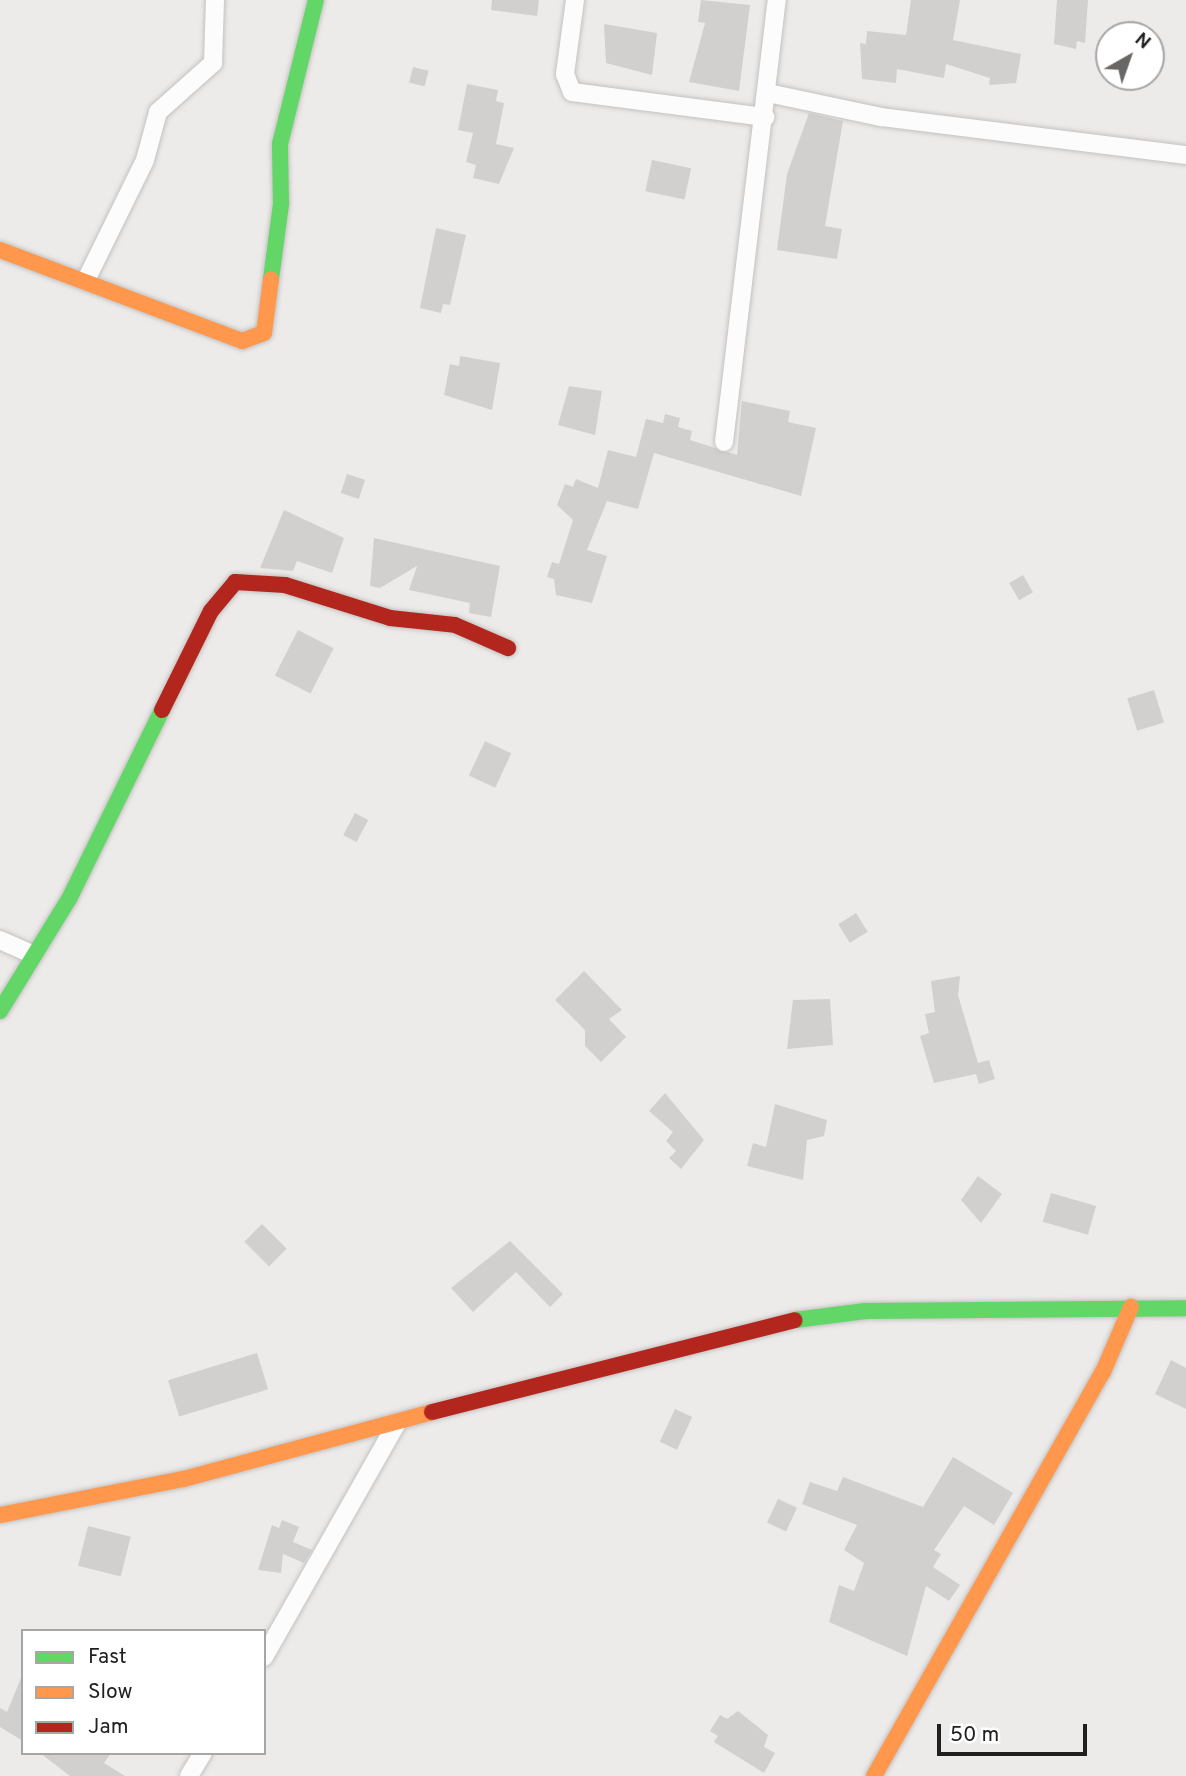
<!DOCTYPE html>
<html>
<head>
<meta charset="utf-8">
<style>
  body { margin:0 }
  #map { position:relative; width:1186px; height:1776px; overflow:hidden; background:#edebe9; font-family:Overpass,sans-serif }
  div>[style] { position:absolute }
  .building>* { inset:0; background:#d2d0ce; transform-origin:0 0 }
  .roads { filter:drop-shadow(0 0 2px #c3c2c1) drop-shadow(0 0 2px #c3c2c1) }
  .street>* { height:18px; margin:-9px; padding:0 9px; transform-origin:9px; border-radius:9px; background:#fcfcfc }
  .fast>* { height:16px; margin:-8px; padding:0 8px; transform-origin:8px; border-radius:8px; background:#63d668 }
  .slow>* { height:16px; margin:-8px; padding:0 8px; transform-origin:8px; border-radius:8px; background:#ff974d }
  .jam>* { height:16px; margin:-8px; padding:0 8px; transform-origin:8px; border-radius:8px; background:#b3261e }
  span { translate:-50% -50%; white-space:nowrap; text-align:center; line-height:1.15; -webkit-text-stroke:5px #fff; paint-order:stroke }
  .legend { position:absolute; left:21px; top:1629px; width:245px; height:126px; box-sizing:border-box; background:#fff; border:2px solid #a6a6a6; margin:0; padding:9px 12px; list-style:none; font-size:21px; color:#202020 }
  .legend li { display:flex; align-items:center; gap:14px; height:35px }
  .legend b { width:35px; border:2px solid #a6a6a6 }
  .north { position:absolute; left:1095px; top:21px; width:70px; height:70px; box-sizing:border-box; background:#fff; border:2px solid #a6a6a6; border-radius:50%; rotate:40deg; font-size:19px; font-weight:700; line-height:28px; text-align:center; color:#202020 }
  .north::after { content:''; display:block; margin:auto; width:24px; height:32px; background:#686766; clip-path:polygon(50% 0,100% 100%,50% 72%,0 100%) }
  .scale { position:absolute; left:937px; top:1724px; width:150px; height:32px; box-sizing:border-box; border:4px solid #202020; border-top:0; padding-left:9px; font-size:21px; line-height:24px; white-space:nowrap; color:#202020; -webkit-text-stroke:5px #fff; paint-order:stroke }
</style>
</head>
<body>
<div id="map">
  <div class="building">
    <div style="clip-path:polygon(492px 0,539px 0,537px 16px,491px 10px)"></div>
    <div style="clip-path:polygon(701px 0,750px 5px,739px 91px,689px 82px,705px 23px,698px 22px)"></div>
    <div style="clip-path:polygon(911px 0,960px 0,953px 40px,1021px 54px,1016px 83px,989px 85px,990px 78px,946px 64px,944px 78px,897px 69px,896px 83px,862px 79px,860px 43px,866px 44px,867px 31px,906px 35px)"></div>
    <div style="clip-path:polygon(1057px 0,1088px 0,1085px 43px,1077px 41px,1076px 49px,1054px 44px)"></div>
    <div style="clip-path:polygon(604px 24px,657px 33px,652px 75px,606px 63px)"></div>
    <div style="left:413px;top:67px;width:16px;height:16px;rotate:14deg"></div>
    <div style="clip-path:polygon(467px 84px,498px 90px,496px 101px,504px 103px,496px 144px,514px 148px,499px 184px,473px 178px,476px 165px,466px 162px,473px 133px,458px 130px)"></div>
    <div style="clip-path:polygon(809px 113px,843px 121px,825px 226px,842px 229px,837px 259px,777px 250px,787px 174px)"></div>
    <div style="left:652px;top:160px;width:40px;height:32px;rotate:12deg"></div>
    <div style="clip-path:polygon(436px 228px,466px 235px,450px 305px,443px 304px,441px 313px,420px 308px)"></div>
    <div style="clip-path:polygon(460px 356px,500px 363px,492px 410px,444px 395px,450px 364px,459px 366px)"></div>
    <div style="clip-path:polygon(569px 386px,602px 391px,595px 435px,558px 425px)"></div>
    <div style="clip-path:polygon(742px 401px,790px 411px,788px 422px,816px 428px,801px 496px,654px 453px,638px 509px,607px 501px,587px 550px,607px 556px,592px 603px,556px 595px,554px 579px,547px 577px,552px 562px,559px 564px,573px 520px,557px 505px,565px 484px,573px 487px,576px 479px,598px 488px,608px 450px,636px 457px,646px 419px,663px 423px,665px 414px,680px 418px,678px 427px,692px 431px,690px 440px,737px 455px)"></div>
    <div style="left:347px;top:474px;width:19px;height:20px;rotate:18deg"></div>
    <div style="clip-path:polygon(284px 510px,344px 538px,332px 573px,297px 561px,293px 571px,260px 568px)"></div>
    <div style="clip-path:polygon(374px 538px,500px 566px,491px 617px,469px 613px,470px 603px,409px 590px,417px 566px,380px 588px,370px 586px)"></div>
    <div style="left:1023px;top:575px;width:20px;height:16px;rotate:60deg"></div>
    <div style="left:298px;top:630px;width:40px;height:51px;rotate:27deg"></div>
    <div style="left:1154px;top:690px;width:34px;height:28px;rotate:73deg"></div>
    <div style="left:485px;top:741px;width:29px;height:38px;rotate:25deg"></div>
    <div style="left:355px;top:813px;width:15px;height:25px;rotate:28deg"></div>
    <div style="left:856px;top:913px;width:22px;height:21px;rotate:58deg"></div>
    <div style="clip-path:polygon(584px 971px,622px 1010px,609px 1019px,626px 1037px,601px 1062px,585px 1046px,585px 1030px,555px 1000px)"></div>
    <div style="clip-path:polygon(960px 976px,958px 995px,978px 1063px,989px 1060px,995px 1079px,979px 1084px,976px 1074px,934px 1083px,920px 1036px,929px 1033px,925px 1014px,935px 1012px,931px 981px)"></div>
    <div style="clip-path:polygon(830px 999px,833px 1045px,787px 1049px,793px 1000px)"></div>
    <div style="clip-path:polygon(665px 1093px,704px 1140px,681px 1169px,669px 1158px,676px 1151px,666px 1141px,673px 1132px,649px 1111px)"></div>
    <div style="clip-path:polygon(775px 1104px,827px 1120px,824px 1136px,807px 1140px,803px 1180px,747px 1166px,753px 1143px,766px 1147px)"></div>
    <div style="clip-path:polygon(978px 1176px,1002px 1194px,981px 1223px,961px 1200px)"></div>
    <div style="left:1051px;top:1193px;width:47px;height:30px;rotate:16deg"></div>
    <div style="left:262px;top:1224px;width:35px;height:25px;rotate:45deg"></div>
    <div style="clip-path:polygon(510px 1241px,563px 1294px,550px 1307px,516px 1272px,473px 1312px,451px 1288px)"></div>
    <div style="left:257px;top:1353px;width:38px;height:93px;rotate:73deg"></div>
    <div style="clip-path:polygon(1171px 1360px,1186px 1368px,1186px 1409px,1155px 1394px)"></div>
    <div style="left:675px;top:1409px;width:19px;height:36px;rotate:25deg"></div>
    <div style="clip-path:polygon(953px 1457px,1013px 1493px,994px 1525px,964px 1506px,934px 1550px,941px 1554px,933px 1567px,960px 1585px,949px 1601px,926px 1586px,907px 1656px,829px 1622px,839px 1585px,854px 1591px,864px 1563px,844px 1550px,857px 1525px,802px 1504px,810px 1482px,837px 1491px,843px 1477px,923px 1507px)"></div>
    <div style="left:778px;top:1499px;width:21px;height:26px;rotate:25deg"></div>
    <div style="clip-path:polygon(282px 1520px,299px 1527px,293px 1542px,312px 1550px,304px 1563px,283px 1554px,281px 1573px,258px 1570px,272px 1525px,279px 1528px)"></div>
    <div style="left:88px;top:1526px;width:44px;height:41px;rotate:14deg"></div>
    <div style="clip-path:polygon(23px 1673px,23px 1741px,0 1727px,0 1708px,7px 1712px)"></div>
    <div style="clip-path:polygon(738px 1711px,768px 1735px,764px 1747px,775px 1753px,764px 1773px,714px 1742px,718px 1736px,710px 1731px,720px 1715px,727px 1719px)"></div>
    <div style="clip-path:polygon(40px 1753px,111px 1753px,104px 1763px,125px 1776px,70px 1776px)"></div>
  </div>
  <div class="roads">
    <div class="street">
      <div style="left:575px;top:0;width:75px;rotate:97.7deg"></div>
      <div style="left:565px;top:74px;width:19px;rotate:69deg"></div>
      <div style="left:572px;top:92px;width:195px;rotate:7.4deg"></div>
      <div style="left:768px;top:93px;width:116px;rotate:12deg"></div>
      <div style="left:881px;top:117px;width:307px;rotate:7.1deg"></div>
      <div style="left:87px;top:278px;width:131px;rotate:-63.8deg"></div>
      <div style="left:145px;top:160px;width:50px;rotate:-74.8deg"></div>
      <div style="left:158px;top:112px;width:74px;rotate:-41.7deg"></div>
      <div style="left:213px;top:63px;width:63px;rotate:-88.2deg"></div>
      <div style="left:724px;top:442px;width:445px;rotate:-83.2deg"></div>
      <div style="left:0;top:940px;width:35px;rotate:24deg"></div>
      <div style="left:264px;top:1657px;width:269px;rotate:-60.4deg"></div>
      <div style="left:189px;top:1776px;width:27px;rotate:-59deg"></div>
    </div>
    <div class="fast">
      <div style="left:271px;top:279px;width:76px;rotate:-82.4deg"></div>
      <div style="left:281px;top:204px;width:60px;rotate:-91deg"></div>
      <div style="left:280px;top:144px;width:148px;rotate:-76deg"></div>
      <div style="left:0;top:1011px;width:134px;rotate:-58.4deg"></div>
      <div style="left:70px;top:897px;width:208px;rotate:-63.8deg"></div>
      <div style="left:795px;top:1320px;width:71px;rotate:-7.3deg"></div>
      <div style="left:865px;top:1311px;width:321px;rotate:-0.5deg"></div>
    </div>
    <div class="slow">
      <div style="left:0;top:250px;width:259px;rotate:20.6deg"></div>
      <div style="left:242px;top:341px;width:23px;rotate:-20deg"></div>
      <div style="left:264px;top:333px;width:54px;rotate:-82.6deg"></div>
      <div style="left:0;top:1515px;width:187px;rotate:-11.1deg"></div>
      <div style="left:184px;top:1479px;width:257px;rotate:-15.1deg"></div>
      <div style="left:874px;top:1776px;width:464px;rotate:-60.5deg"></div>
      <div style="left:1103px;top:1372px;width:71px;rotate:-66.7deg"></div>
    </div>
    <div class="jam">
      <div style="left:162px;top:710px;width:110px;rotate:-63.7deg"></div>
      <div style="left:211px;top:611px;width:38px;rotate:-50deg"></div>
      <div style="left:235px;top:582px;width:50px;rotate:3.4deg"></div>
      <div style="left:285px;top:585px;width:110px;rotate:17.4deg"></div>
      <div style="left:390px;top:618px;width:65px;rotate:6.1deg"></div>
      <div style="left:455px;top:625px;width:58px;rotate:23.5deg"></div>
      <div style="left:432px;top:1412px;width:374px;rotate:-14.2deg"></div>
    </div>
  </div>
  <ul class="legend">
  <li><b style="height:9px;background:#63d668"></b>Fast</li>
  <li><b style="height:9px;background:#ff974d"></b>Slow</li>
  <li><b style="height:9px;background:#b3261e"></b>Jam</li>
  </ul>
  <div class="north">N</div>
  <div class="scale">50 m</div>
</div>
</body>
</html>
